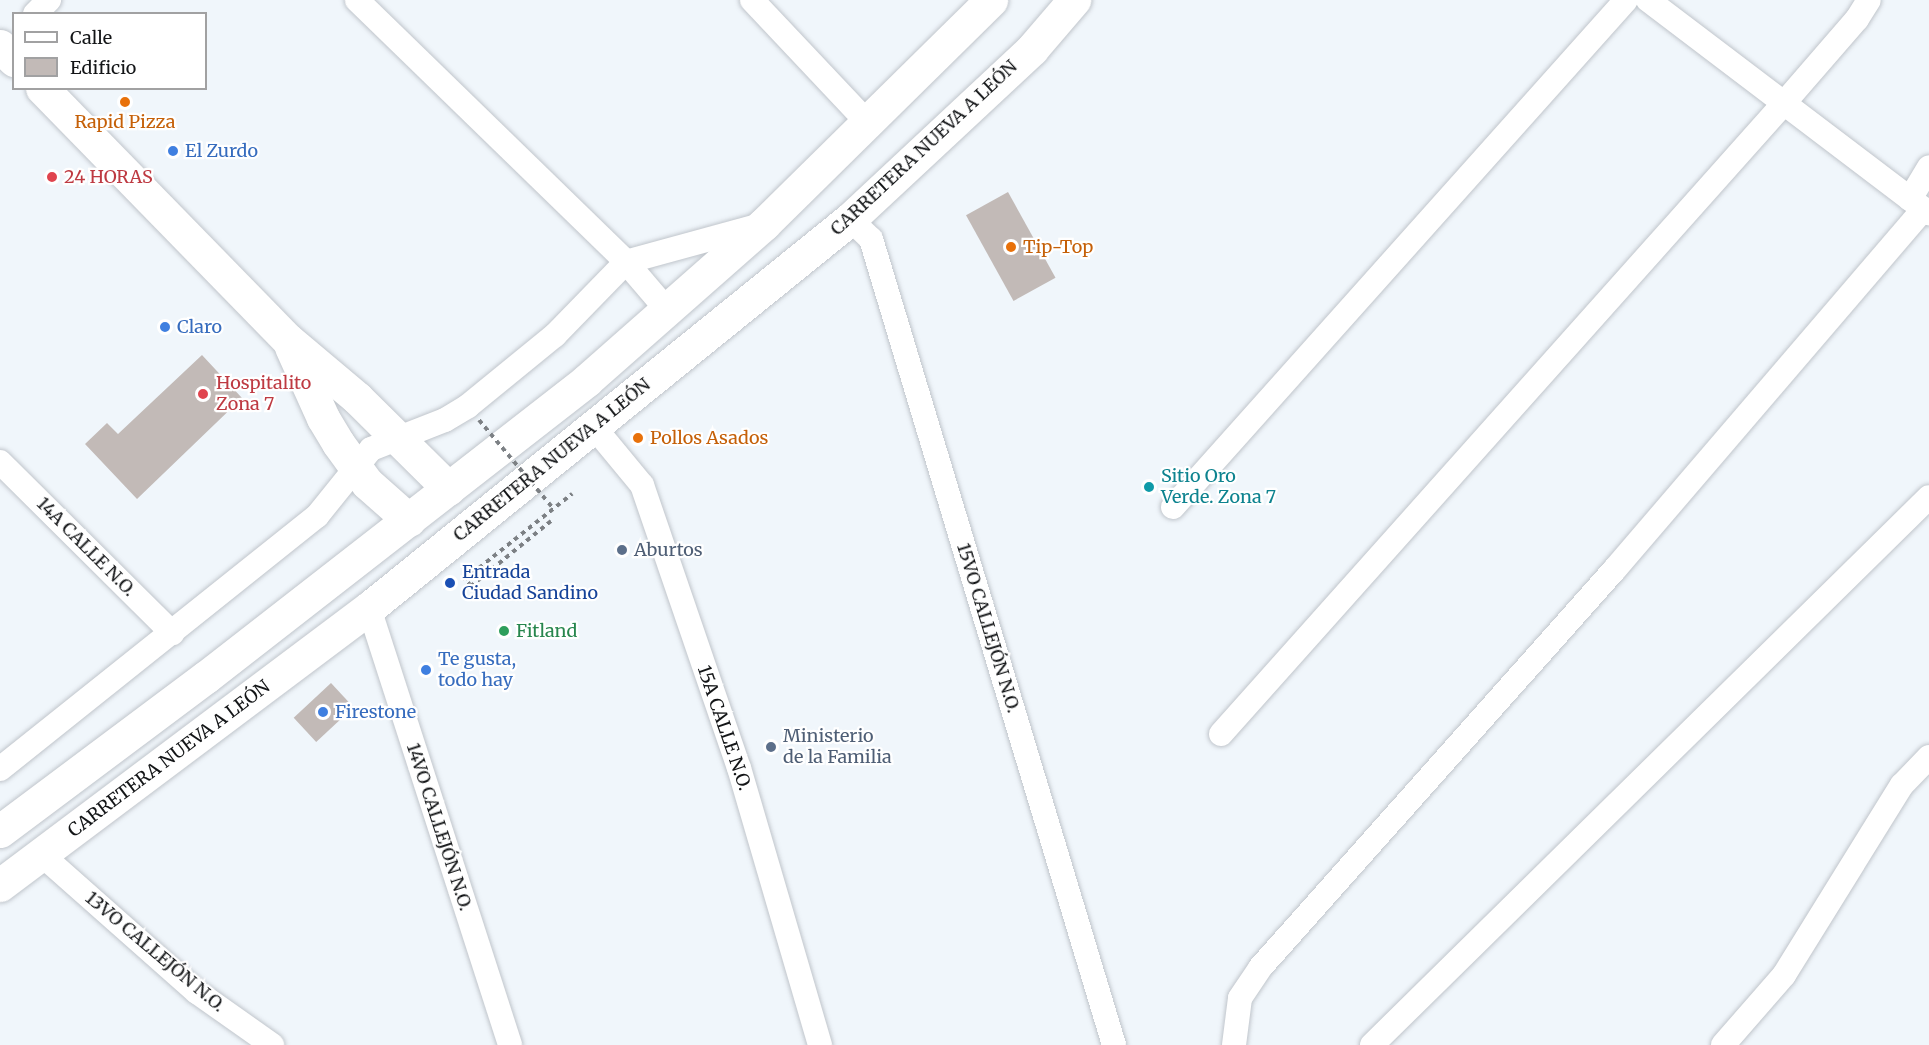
<!DOCTYPE html>
<html>
<head>
<meta charset="utf-8">
<style>
  body { margin:0 }
  #map { position:relative; width:1929px; height:1045px; overflow:hidden; background:#f0f6fb; font-family:Merriweather,serif }
  div>[style] { position:absolute }
  .building>* { inset:0; background:#c2bab7; transform-origin:0 0 }
  .path>* { height:4px; margin-top:-2px; transform-origin:0; background:repeating-linear-gradient(90deg,#7c8084 0 4.5px,transparent 0 9px) }
  .roads { filter:drop-shadow(0 0 2px #c0c5cb) drop-shadow(0 0 2px #c0c5cb) }
  .street>* { height:24px; margin:-12px; padding:0 12px; transform-origin:12px; border-radius:12px; background:#fff }
  .secondary>* { height:33px; margin:-16.5px; padding:0 16.5px; transform-origin:16.5px; border-radius:16.5px; background:#fff }
  .highway>* { height:33px; margin:-16.5px; padding:0 16.5px; transform-origin:16.5px; border-radius:16.5px; background:#fff }
  .path-bridge>* { height:4px; margin-top:-2px; transform-origin:0; background:repeating-linear-gradient(90deg,#7c8084 0 4.5px,transparent 0 9px) }
  .dots>* { width:16px; height:16px; translate:-50% -50%; box-sizing:border-box; border:3px solid #fff; border-radius:50% }
  span { translate:-50% -50%; white-space:nowrap; text-align:center; line-height:1.15; -webkit-text-stroke:4.5px #fff; paint-order:stroke }
  .food-label { font-size:18px; color:#c56008 }
  .left { translate:0 -50%; text-align:left }
  .street-label { font-size:18px; color:#131517 }
  .shop-label { font-size:18px; color:#366cbe }
  .health-label { font-size:18px; color:#be3a42 }
  .culture-label { font-size:18px; color:#0d838f }
  .service-label { font-size:18px; color:#4e5e75 }
  .transit-label { font-size:18px; color:#164399 }
  .leisure-label { font-size:18px; color:#27864d }
  .legend { position:absolute; left:12px; top:12px; width:195px; height:78px; box-sizing:border-box; background:#fff; border:2px solid #a1a1a2; margin:0; padding:8px 10px; list-style:none; font-size:18px; color:#131517 }
  .legend li { display:flex; align-items:center; gap:12px; height:30px }
  .legend b { width:30px; border:2px solid #a1a1a2 }
</style>
</head>
<body>
<div id="map">
  <div class="building">
    <div style="left:1008px;top:192px;width:98px;height:48px;rotate:61deg"></div>
    <div style="clip-path:polygon(202px 355px,242px 398px,137px 499px,85px 444px,107px 423px,118px 434px)"></div>
    <div style="left:331px;top:683px;width:33px;height:51px;rotate:47deg"></div>
  </div>
  <div class="path">
    <div style="left:551px;top:521px;width:103px;rotate:140.9deg"></div>
    <div style="left:471px;top:586px;width:9px;rotate:-131deg"></div>
    <div style="left:465px;top:579px;width:137px;rotate:-38.5deg"></div>
  </div>
  <div class="roads">
    <div class="street">
      <div style="left:357px;top:0;width:376px;rotate:44.2deg"></div>
      <div style="left:626px;top:262px;width:63px;rotate:49.5deg"></div>
      <div style="left:752px;top:0;width:166px;rotate:46.7deg"></div>
      <div style="left:1648px;top:0;width:353px;rotate:37.2deg"></div>
      <div style="left:35px;top:14px;width:20px;rotate:-45deg"></div>
      <div style="left:1910px;top:199px;width:37px;rotate:-59deg"></div>
      <div style="left:850px;top:219px;width:29px;rotate:44deg"></div>
      <div style="left:871px;top:239px;width:842px;rotate:73.22deg"></div>
      <div style="left:594px;top:427px;width:75px;rotate:50.4deg"></div>
      <div style="left:642px;top:485px;width:299px;rotate:71.1deg"></div>
      <div style="left:739px;top:768px;width:289px;rotate:73.7deg"></div>
      <div style="left:0;top:462px;width:243px;rotate:44.8deg"></div>
      <div style="left:1173px;top:507px;width:680px;rotate:-48.22deg"></div>
      <div style="left:369px;top:608px;width:459px;rotate:72.1deg"></div>
      <div style="left:1221px;top:734px;width:847px;rotate:-48.25deg"></div>
      <div style="left:1785px;top:102px;width:110px;rotate:-49.1deg"></div>
      <div style="left:1857px;top:19px;width:22px;rotate:-58deg"></div>
      <div style="left:0;top:769px;width:406px;rotate:-38.6deg"></div>
      <div style="left:317px;top:516px;width:86px;rotate:-51.1deg"></div>
      <div style="left:371px;top:449px;width:79px;rotate:-21.4deg"></div>
      <div style="left:445px;top:420px;width:27px;rotate:-31deg"></div>
      <div style="left:468px;top:406px;width:112px;rotate:-39.2deg"></div>
      <div style="left:555px;top:335px;width:102px;rotate:-45.8deg"></div>
      <div style="left:626px;top:262px;width:137px;rotate:-15.3deg"></div>
      <div style="left:42px;top:855px;width:207px;rotate:41.5deg"></div>
      <div style="left:197px;top:992px;width:92px;rotate:35.2deg"></div>
      <div style="left:1234px;top:1045px;width:47px;rotate:-82.7deg"></div>
      <div style="left:1240px;top:998px;width:36px;rotate:-56deg"></div>
      <div style="left:1260px;top:968px;width:534px;rotate:-48.34deg"></div>
      <div style="left:1615px;top:569px;width:474px;rotate:-49.4deg"></div>
      <div style="left:1372px;top:1045px;width:781px;rotate:-44.53deg"></div>
      <div style="left:1723px;top:1045px;width:93px;rotate:-48.9deg"></div>
      <div style="left:1784px;top:975px;width:224px;rotate:-58.2deg"></div>
      <div style="left:1902px;top:785px;width:39px;rotate:-46deg"></div>
    </div>
    <div class="secondary">
      <div style="left:0;top:46px;width:20px;rotate:45deg"></div>
      <div style="left:42px;top:88px;width:352px;rotate:45.7deg"></div>
      <div style="left:288px;top:340px;width:90px;rotate:40deg"></div>
      <div style="left:357px;top:398px;width:129px;rotate:44.7deg"></div>
      <div style="left:291px;top:347px;width:78px;rotate:65.7deg"></div>
      <div style="left:323px;top:418px;width:29px;rotate:59deg"></div>
      <div style="left:338px;top:443px;width:49px;rotate:54.1deg"></div>
      <div style="left:367px;top:483px;width:56px;rotate:41.4deg"></div>
    </div>
    <div class="highway">
      <div style="left:0;top:831px;width:257px;rotate:-36.8deg"></div>
      <div style="left:206px;top:677px;width:483px;rotate:-37.9deg"></div>
      <div style="left:587px;top:380px;width:236px;rotate:-41.4deg"></div>
      <div style="left:764px;top:224px;width:319px;rotate:-44.6deg"></div>
      <div style="left:0;top:885px;width:461px;rotate:-36.9deg"></div>
      <div style="left:369px;top:608px;width:619px;rotate:-38.96deg"></div>
      <div style="left:850px;top:219px;width:249px;rotate:-43deg"></div>
      <div style="left:1032px;top:49px;width:65px;rotate:-49.4deg"></div>
    </div>
  </div>
  <div class="path-bridge">
    <div style="left:479px;top:420px;width:114px;rotate:50deg"></div>
  </div>
  <div class="dots">
    <div style="left:125px;top:102px;background:#e8710a"></div>
    <div style="left:173px;top:151px;background:#3f7fe0"></div>
    <div style="left:52px;top:177px;background:#e0444e"></div>
    <div style="left:1011px;top:247px;background:#e8710a"></div>
    <div style="left:165px;top:327px;background:#3f7fe0"></div>
    <div style="left:203px;top:394px;background:#e0444e"></div>
    <div style="left:638px;top:438px;background:#e8710a"></div>
    <div style="left:1149px;top:487px;background:#0f9aa8"></div>
    <div style="left:622px;top:550px;background:#5c6f8a"></div>
    <div style="left:450px;top:583px;background:#1a4fb4"></div>
    <div style="left:504px;top:631px;background:#2e9e5b"></div>
    <div style="left:426px;top:670px;background:#3f7fe0"></div>
    <div style="left:323px;top:712px;background:#3f7fe0"></div>
    <div style="left:771px;top:747px;background:#5c6f8a"></div>
  </div>
  <div class="food-label">
    <span style="left:125px;top:122px">Rapid Pizza</span>
    <span class="left" style="left:1023px;top:247px">Tip-Top</span>
    <span class="left" style="left:650px;top:438px">Pollos Asados</span>
  </div>
  <div class="street-label">
    <span style="left:924px;top:148px;rotate:-43deg">CARRETERA NUEVA A LEÓN</span>
    <span style="left:552px;top:460px;rotate:-39deg">CARRETERA NUEVA A LEÓN</span>
    <span style="left:86px;top:547px;rotate:45deg">14A CALLE N.O.</span>
    <span style="left:988px;top:628px;rotate:73deg">15VO CALLEJÓN N.O.</span>
    <span style="left:724px;top:728px;rotate:71deg">15A CALLE N.O.</span>
    <span style="left:169px;top:759px;rotate:-37deg">CARRETERA NUEVA A LEÓN</span>
    <span style="left:439px;top:827px;rotate:72deg">14VO CALLEJÓN N.O.</span>
    <span style="left:155px;top:952px;rotate:40deg">13VO CALLEJÓN N.O.</span>
  </div>
  <div class="shop-label">
    <span class="left" style="left:185px;top:151px">El Zurdo</span>
    <span class="left" style="left:177px;top:327px">Claro</span>
    <span class="left" style="left:438px;top:670px">Te gusta,<br>todo hay</span>
    <span class="left" style="left:335px;top:712px">Firestone</span>
  </div>
  <div class="health-label">
    <span class="left" style="left:64px;top:177px">24 HORAS</span>
    <span class="left" style="left:216px;top:394px">Hospitalito<br>Zona 7</span>
  </div>
  <div class="culture-label">
    <span class="left" style="left:1161px;top:487px">Sitio Oro<br>Verde. Zona 7</span>
  </div>
  <div class="service-label">
    <span class="left" style="left:634px;top:550px">Aburtos</span>
    <span class="left" style="left:783px;top:747px">Ministerio<br>de la Familia</span>
  </div>
  <div class="transit-label">
    <span class="left" style="left:462px;top:583px">Entrada<br>Ciudad Sandino</span>
  </div>
  <div class="leisure-label">
    <span class="left" style="left:516px;top:631px">Fitland</span>
  </div>
  <ul class="legend">
  <li><b style="height:8px;background:#fff"></b>Calle</li>
  <li><b style="height:16px;background:#c2bab7"></b>Edificio</li>
  </ul>
</div>
</body>
</html>
